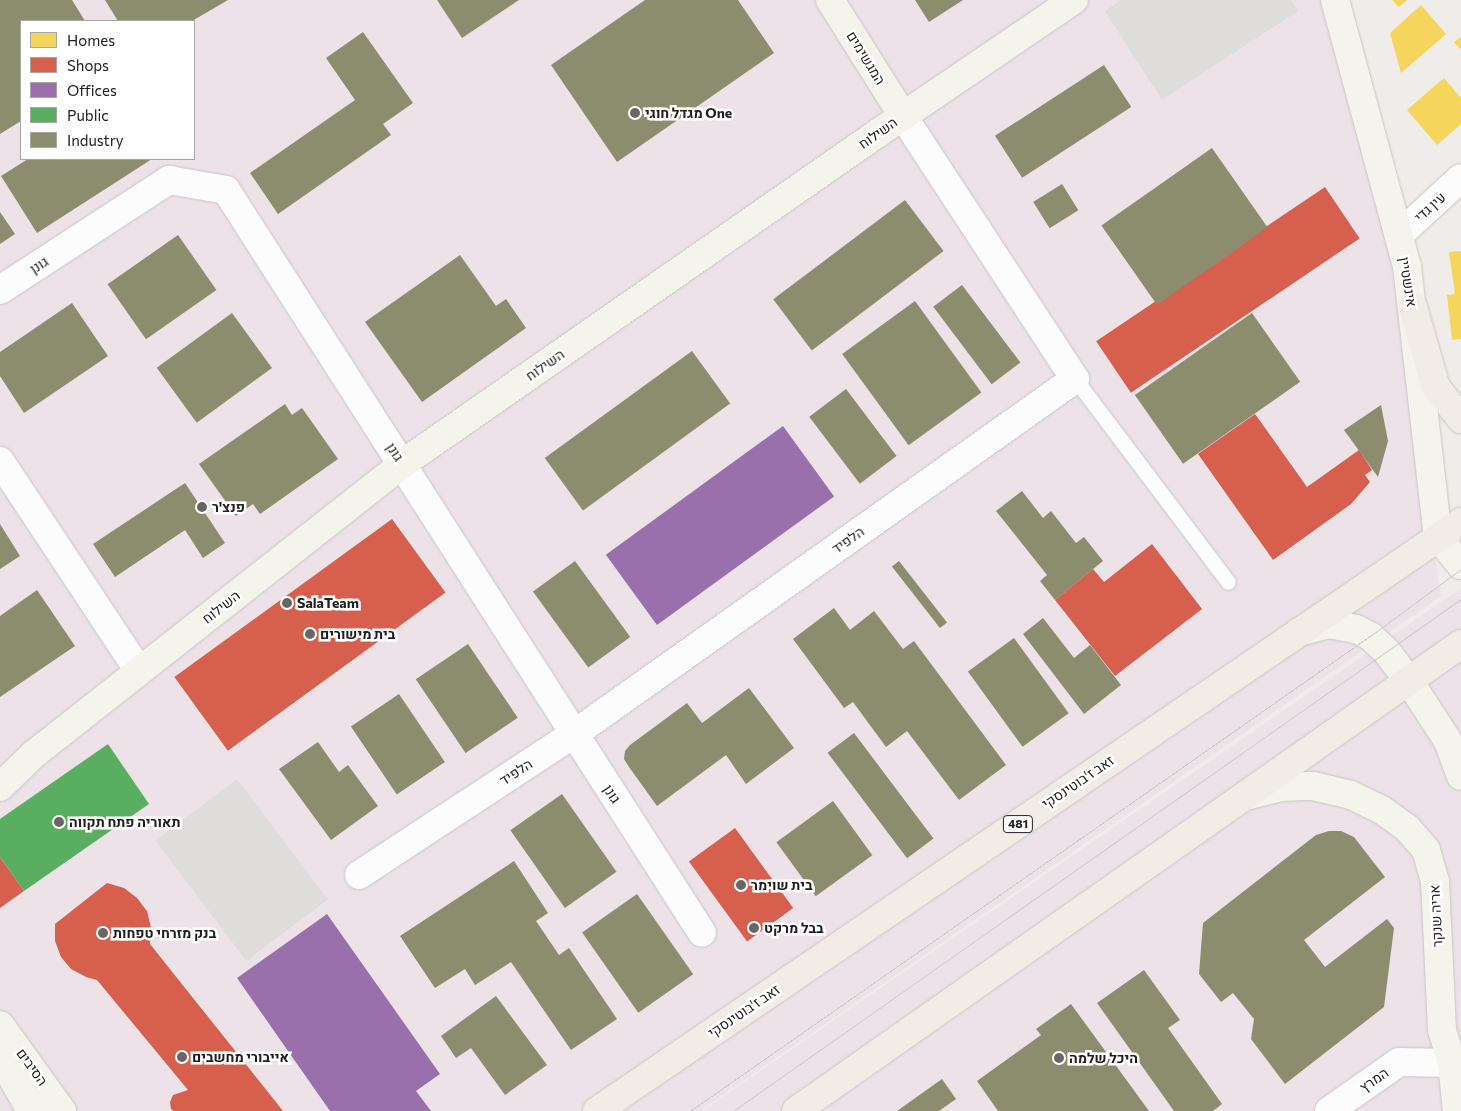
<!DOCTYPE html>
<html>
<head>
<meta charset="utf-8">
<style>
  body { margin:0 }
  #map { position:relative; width:1461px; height:1111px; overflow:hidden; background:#efece9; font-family:Commissioner,Heebo,sans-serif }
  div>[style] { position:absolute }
  .industrial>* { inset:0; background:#ece2e8 }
  .parking>* { inset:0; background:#dfdddc; transform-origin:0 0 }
  .homes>* { inset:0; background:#f6d55c }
  .shops>* { inset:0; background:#d6604d; transform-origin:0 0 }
  .offices>* { inset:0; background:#9970ab; transform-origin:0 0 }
  .public>* { inset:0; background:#5aae61 }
  .industry>* { inset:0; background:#8c8c6e; transform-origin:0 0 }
  .roads { filter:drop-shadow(0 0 1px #c7c6c5) drop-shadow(0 0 1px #c7c6c5) }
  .lane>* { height:15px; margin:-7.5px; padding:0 7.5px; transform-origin:7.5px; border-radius:7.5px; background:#fdfcfc }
  .street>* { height:28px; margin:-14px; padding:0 14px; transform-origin:14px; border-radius:14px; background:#fdfcfc }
  .secondary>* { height:28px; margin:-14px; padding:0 14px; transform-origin:14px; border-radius:14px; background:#f4f4ec }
  .primary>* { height:28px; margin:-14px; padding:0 14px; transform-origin:14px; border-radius:14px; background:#f2ece6 }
  .tram>* { height:1px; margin:-0.5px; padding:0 0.5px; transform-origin:0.5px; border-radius:0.5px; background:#cbcbca }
  .dots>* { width:14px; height:14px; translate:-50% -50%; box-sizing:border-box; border:2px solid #fff; border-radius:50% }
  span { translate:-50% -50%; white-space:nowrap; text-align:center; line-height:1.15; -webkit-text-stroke:5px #fff; paint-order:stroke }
  .shield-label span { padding:1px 4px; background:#fff; border:1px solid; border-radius:4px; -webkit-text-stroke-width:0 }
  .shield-label { font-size:12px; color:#202020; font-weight:700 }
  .street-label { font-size:14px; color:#202020 }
  .poi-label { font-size:14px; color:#202020; font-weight:700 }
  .left { translate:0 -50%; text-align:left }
  .legend { position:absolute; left:20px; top:20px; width:175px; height:140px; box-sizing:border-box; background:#fff; border:1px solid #a6a6a6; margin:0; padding:6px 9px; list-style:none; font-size:15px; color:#202020 }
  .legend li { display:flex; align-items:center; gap:10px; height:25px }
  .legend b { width:25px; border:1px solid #a6a6a6 }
</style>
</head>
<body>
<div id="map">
  <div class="industrial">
    <div style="clip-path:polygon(evenodd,0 0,1333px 0,1387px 238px,1441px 596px,700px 1111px,0 1111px,0 0,21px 21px,194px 21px,194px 159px,21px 159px,21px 21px)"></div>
    <div style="clip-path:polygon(1461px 588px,1461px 1111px,702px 1111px,1450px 596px)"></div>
  </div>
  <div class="parking">
    <div style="clip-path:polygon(1121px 0,1291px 0,1298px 11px,1162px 100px,1105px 11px)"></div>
    <div style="left:237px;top:779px;width:151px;height:102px;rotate:53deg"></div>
  </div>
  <div class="homes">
    <div style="clip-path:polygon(1392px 0,1407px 0,1399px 7px)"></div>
    <div style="clip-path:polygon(1421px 5px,1446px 34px,1401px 73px,1390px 33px)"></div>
    <div style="clip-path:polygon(1461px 37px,1461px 50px,1454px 42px)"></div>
    <div style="clip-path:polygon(1444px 78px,1461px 98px,1461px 124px,1437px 145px,1407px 110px)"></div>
    <div style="clip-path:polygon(1461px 251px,1461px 339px,1452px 340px,1447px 295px,1455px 294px,1449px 252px)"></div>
  </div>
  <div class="shops">
    <div style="left:1325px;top:187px;width:62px;height:276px;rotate:56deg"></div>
    <div style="clip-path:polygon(1255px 414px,1307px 487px,1359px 450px,1372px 470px,1365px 475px,1370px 482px,1351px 504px,1273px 560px,1198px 454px)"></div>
    <div style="left:392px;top:519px;width:91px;height:269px;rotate:54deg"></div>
    <div style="clip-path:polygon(1152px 544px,1202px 609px,1115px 676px,1055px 600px,1093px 569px,1104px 582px)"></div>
    <div style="left:735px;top:828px;width:99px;height:57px;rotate:54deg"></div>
    <div style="clip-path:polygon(0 857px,24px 891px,0 908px)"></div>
    <div style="clip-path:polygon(107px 883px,124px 888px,137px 898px,147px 911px,151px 928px,150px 944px,283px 1111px,173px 1111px,171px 1109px,170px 1102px,173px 1095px,188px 1090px,97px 980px,86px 977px,71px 969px,61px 957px,55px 941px,55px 924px)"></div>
  </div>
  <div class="offices">
    <div style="left:783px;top:426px;width:87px;height:219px;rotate:54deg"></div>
    <div style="clip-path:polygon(327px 914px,440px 1074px,416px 1091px,431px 1111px,330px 1111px,237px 978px)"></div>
  </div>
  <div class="public">
    <div style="clip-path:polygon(108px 744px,149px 804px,24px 891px,0 857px,0 819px)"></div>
  </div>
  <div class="industry">
    <div style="clip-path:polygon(0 0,72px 0,85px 21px,21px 21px,21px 121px,0 134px)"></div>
    <div style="clip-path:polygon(105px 0,228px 0,192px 21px,118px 21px)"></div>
    <div style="clip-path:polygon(437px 0,519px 0,462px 38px)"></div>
    <div style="clip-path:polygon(645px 0,738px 0,774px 53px,617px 162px,551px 65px)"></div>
    <div style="clip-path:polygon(915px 0,963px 0,929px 22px)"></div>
    <div style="clip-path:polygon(363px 32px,413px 103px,383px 124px,391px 135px,278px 214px,250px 173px,355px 100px,326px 58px)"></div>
    <div style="left:1104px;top:65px;width:50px;height:130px;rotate:57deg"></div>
    <div style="left:1212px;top:148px;width:97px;height:135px;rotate:55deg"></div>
    <div style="clip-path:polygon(28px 159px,152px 159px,37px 233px,1px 176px)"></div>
    <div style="left:1062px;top:184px;width:31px;height:34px;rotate:58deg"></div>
    <div style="left:905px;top:200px;width:64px;height:165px;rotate:53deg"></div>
    <div style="clip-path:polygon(0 212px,15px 234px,0 244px)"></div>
    <div style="left:178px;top:235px;width:67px;height:86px;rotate:55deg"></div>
    <div style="clip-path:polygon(460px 255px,496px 306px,506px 299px,526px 328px,422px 402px,365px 322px)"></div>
    <div style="left:962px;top:285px;width:97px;height:36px;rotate:53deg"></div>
    <div style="left:915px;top:301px;width:113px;height:90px;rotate:54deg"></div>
    <div style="clip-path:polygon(72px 303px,108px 356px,24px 413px,0 376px,0 352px)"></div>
    <div style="left:232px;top:313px;width:68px;height:93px;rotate:54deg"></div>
    <div style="left:1252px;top:313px;width:84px;height:143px;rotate:55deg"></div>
    <div style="left:692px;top:351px;width:65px;height:182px;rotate:54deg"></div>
    <div style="left:846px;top:389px;width:84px;height:46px;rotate:53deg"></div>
    <div style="clip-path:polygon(285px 404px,292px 415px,302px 408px,338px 459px,260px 514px,253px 504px,236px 516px,199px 464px)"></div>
    <div style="clip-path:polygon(1381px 405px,1388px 441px,1378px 477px,1344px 430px)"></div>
    <div style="clip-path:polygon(185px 483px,225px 543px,203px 558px,185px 530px,115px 577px,93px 544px)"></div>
    <div style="clip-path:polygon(1022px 491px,1043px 518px,1051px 511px,1076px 543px,1084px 537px,1103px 561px,1055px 600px,1040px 581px,1047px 575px,996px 511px)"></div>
    <div style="clip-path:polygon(0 524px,20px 556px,0 569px)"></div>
    <div style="left:575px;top:561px;width:94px;height:52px;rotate:54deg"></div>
    <div style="left:899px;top:561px;width:78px;height:9px;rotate:52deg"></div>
    <div style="clip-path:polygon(37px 590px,75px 646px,0 697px,0 616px)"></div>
    <div style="clip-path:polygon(834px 608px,850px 630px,874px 611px,903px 649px,914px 641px,1006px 765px,959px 800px,907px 731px,886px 747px,853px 702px,844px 708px,793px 639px)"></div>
    <div style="clip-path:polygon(1043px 618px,1074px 658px,1090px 645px,1121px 685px,1084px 714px,1023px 634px)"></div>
    <div style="left:1014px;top:638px;width:93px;height:57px;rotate:54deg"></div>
    <div style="left:468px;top:644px;width:89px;height:63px;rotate:56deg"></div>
    <div style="clip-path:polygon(749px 688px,794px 748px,746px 784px,726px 755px,657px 806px,629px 767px,624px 759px,625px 751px,630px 745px,687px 703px,702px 723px)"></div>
    <div style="left:399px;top:694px;width:82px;height:58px;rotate:56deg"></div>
    <div style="left:854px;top:733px;width:132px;height:33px;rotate:53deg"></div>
    <div style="clip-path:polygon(318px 742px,339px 772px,348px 765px,378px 806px,331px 840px,279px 769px)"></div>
    <div style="left:562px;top:794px;width:95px;height:63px;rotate:55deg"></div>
    <div style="left:833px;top:801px;width:67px;height:70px;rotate:54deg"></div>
    <div style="clip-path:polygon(1329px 831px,1341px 831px,1354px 837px,1385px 877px,1304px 940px,1325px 967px,1387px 919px,1394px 928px,1384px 1007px,1285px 1084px,1251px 1039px,1254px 1019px,1233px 993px,1221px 1002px,1199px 974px,1203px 923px,1316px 835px)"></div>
    <div style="clip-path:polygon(514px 861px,548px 913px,536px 921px,559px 955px,569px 948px,617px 1019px,571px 1050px,511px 962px,475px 985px,465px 969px,435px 988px,400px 936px)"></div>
    <div style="left:637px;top:894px;width:98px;height:67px;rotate:55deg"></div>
    <div style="clip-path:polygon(1144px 970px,1180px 1020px,1168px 1028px,1222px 1104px,1213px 1111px,1174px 1111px,1097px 1003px)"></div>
    <div style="clip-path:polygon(496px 996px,547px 1065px,505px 1095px,471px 1048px,456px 1058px,441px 1036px)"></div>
    <div style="clip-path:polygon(1071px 1004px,1149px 1111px,998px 1111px,977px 1081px,1041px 1035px,1036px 1029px)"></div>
    <div style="clip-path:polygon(942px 1079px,956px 1099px,939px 1111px,897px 1111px)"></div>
  </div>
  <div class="roads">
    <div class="lane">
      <div style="left:1075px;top:379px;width:254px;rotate:53deg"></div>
    </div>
    <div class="street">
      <div style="left:1399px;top:235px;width:84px;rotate:-42.6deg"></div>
      <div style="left:0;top:290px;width:202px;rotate:-33.1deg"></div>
      <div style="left:169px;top:180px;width:58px;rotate:10deg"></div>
      <div style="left:226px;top:190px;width:882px;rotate:57.35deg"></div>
      <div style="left:0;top:461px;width:252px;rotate:56.5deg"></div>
      <div style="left:359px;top:875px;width:257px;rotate:-33.3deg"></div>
      <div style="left:574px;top:734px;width:614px;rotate:-35.32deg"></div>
      <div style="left:1075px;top:379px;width:314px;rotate:-123.2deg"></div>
      <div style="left:1329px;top:1111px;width:85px;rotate:-35deg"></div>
      <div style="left:1399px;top:1062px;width:53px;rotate:1.1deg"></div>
    </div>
    <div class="secondary">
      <div style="left:830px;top:0;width:137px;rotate:57.8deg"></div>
      <div style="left:1335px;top:0;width:276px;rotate:74.9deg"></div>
      <div style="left:1407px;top:266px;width:273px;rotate:83.5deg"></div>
      <div style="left:1438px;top:537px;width:36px;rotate:51deg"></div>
      <div style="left:1299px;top:632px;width:30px;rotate:-15deg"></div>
      <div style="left:1328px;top:624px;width:28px;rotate:10deg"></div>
      <div style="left:1356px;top:629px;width:16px;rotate:27deg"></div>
      <div style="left:1370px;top:636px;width:23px;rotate:43deg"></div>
      <div style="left:1387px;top:652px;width:36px;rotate:53deg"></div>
      <div style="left:1409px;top:681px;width:72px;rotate:57deg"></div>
      <div style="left:1448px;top:741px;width:37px;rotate:70deg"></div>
      <div style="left:0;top:787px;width:47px;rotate:-44.1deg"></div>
      <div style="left:34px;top:754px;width:469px;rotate:-38.2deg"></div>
      <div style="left:402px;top:464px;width:580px;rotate:-34.81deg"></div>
      <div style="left:878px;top:133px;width:237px;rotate:-34.2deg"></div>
      <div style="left:1246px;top:796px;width:36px;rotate:-14deg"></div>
      <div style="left:1281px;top:787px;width:32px;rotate:-2deg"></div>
      <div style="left:1313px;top:786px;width:39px;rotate:13deg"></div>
      <div style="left:1351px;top:795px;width:34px;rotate:26deg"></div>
      <div style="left:1382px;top:810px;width:31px;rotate:36deg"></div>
      <div style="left:1407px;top:828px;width:29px;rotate:49deg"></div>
      <div style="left:1426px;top:850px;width:32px;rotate:74deg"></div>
      <div style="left:1435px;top:881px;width:149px;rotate:87.3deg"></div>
      <div style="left:1442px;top:1030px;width:34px;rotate:73deg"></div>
      <div style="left:1452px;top:1063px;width:48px;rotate:84.1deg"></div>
      <div style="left:0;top:1025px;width:106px;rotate:54.2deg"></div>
      <div style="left:0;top:1056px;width:63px;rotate:60.6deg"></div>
    </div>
    <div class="primary">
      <div style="left:1413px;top:307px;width:83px;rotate:74deg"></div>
      <div style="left:1436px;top:387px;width:41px;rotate:52deg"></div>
      <div style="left:597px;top:1111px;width:1046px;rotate:-34.28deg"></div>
      <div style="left:796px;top:1111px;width:813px;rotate:-35.08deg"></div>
    </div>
  </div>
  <div class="tram">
    <div style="left:690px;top:1111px;width:829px;rotate:-34.94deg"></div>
    <div style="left:1370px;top:636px;width:113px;rotate:-36.4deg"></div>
    <div style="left:733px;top:1111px;width:890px;rotate:-35.12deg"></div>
  </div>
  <div class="dots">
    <div style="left:635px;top:113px;background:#686766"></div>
    <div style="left:202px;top:507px;background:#686766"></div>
    <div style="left:287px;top:603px;background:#686766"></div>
    <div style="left:310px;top:634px;background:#686766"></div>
    <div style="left:59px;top:822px;background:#686766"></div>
    <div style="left:741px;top:885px;background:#686766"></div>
    <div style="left:754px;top:928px;background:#686766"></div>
    <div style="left:103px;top:933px;background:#686766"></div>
    <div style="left:182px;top:1057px;background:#686766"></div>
    <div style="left:1059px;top:1058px;background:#686766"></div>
  </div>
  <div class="shield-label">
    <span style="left:1018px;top:824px">481</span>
  </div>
  <div class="street-label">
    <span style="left:866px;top:58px;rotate:58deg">המגשימים</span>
    <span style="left:878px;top:133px;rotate:-35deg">השילוח</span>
    <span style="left:1430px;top:207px;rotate:-42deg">עין גדי</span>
    <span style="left:39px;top:265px;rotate:-33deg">גונן</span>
    <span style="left:1408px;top:282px;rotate:81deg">אינשטיין</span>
    <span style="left:545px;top:365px;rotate:-35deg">השילוח</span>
    <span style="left:395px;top:452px;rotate:57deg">גונן</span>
    <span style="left:848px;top:540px;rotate:-35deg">הלפיד</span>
    <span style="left:221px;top:607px;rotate:-38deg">השילוח</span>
    <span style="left:516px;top:772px;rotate:-33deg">הלפיד</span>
    <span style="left:1078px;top:782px;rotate:-34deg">זאב ז'בוטינסקי</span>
    <span style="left:612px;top:794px;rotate:57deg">גונן</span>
    <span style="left:1436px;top:916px;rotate:-93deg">אריה שנקר</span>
    <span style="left:744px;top:1011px;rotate:-34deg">זאב ז'בוטינסקי</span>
    <span style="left:32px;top:1067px;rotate:54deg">הסיבים</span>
    <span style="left:1374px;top:1080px;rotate:-35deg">המרץ</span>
  </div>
  <div class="poi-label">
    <span class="left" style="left:645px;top:113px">מגדל חוגי One</span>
    <span class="left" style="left:212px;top:507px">פנצ'ר</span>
    <span class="left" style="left:297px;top:603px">SalaTeam</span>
    <span class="left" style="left:320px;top:634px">בית מישורים</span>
    <span class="left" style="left:69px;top:822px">תאוריה פתח תקווה</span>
    <span class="left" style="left:751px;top:885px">בית שוימר</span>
    <span class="left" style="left:764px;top:928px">בבל מרקט</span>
    <span class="left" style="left:113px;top:933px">בנק מזרחי טפחות</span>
    <span class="left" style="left:192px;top:1057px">אייבורי מחשבים</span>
    <span class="left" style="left:1069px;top:1058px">היכל שלמה</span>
  </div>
  <ul class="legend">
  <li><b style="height:14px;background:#f6d55c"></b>Homes</li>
  <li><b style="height:14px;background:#d6604d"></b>Shops</li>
  <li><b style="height:14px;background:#9970ab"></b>Offices</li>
  <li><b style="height:14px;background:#5aae61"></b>Public</li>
  <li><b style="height:14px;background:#8c8c6e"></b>Industry</li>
  </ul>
</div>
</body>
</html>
